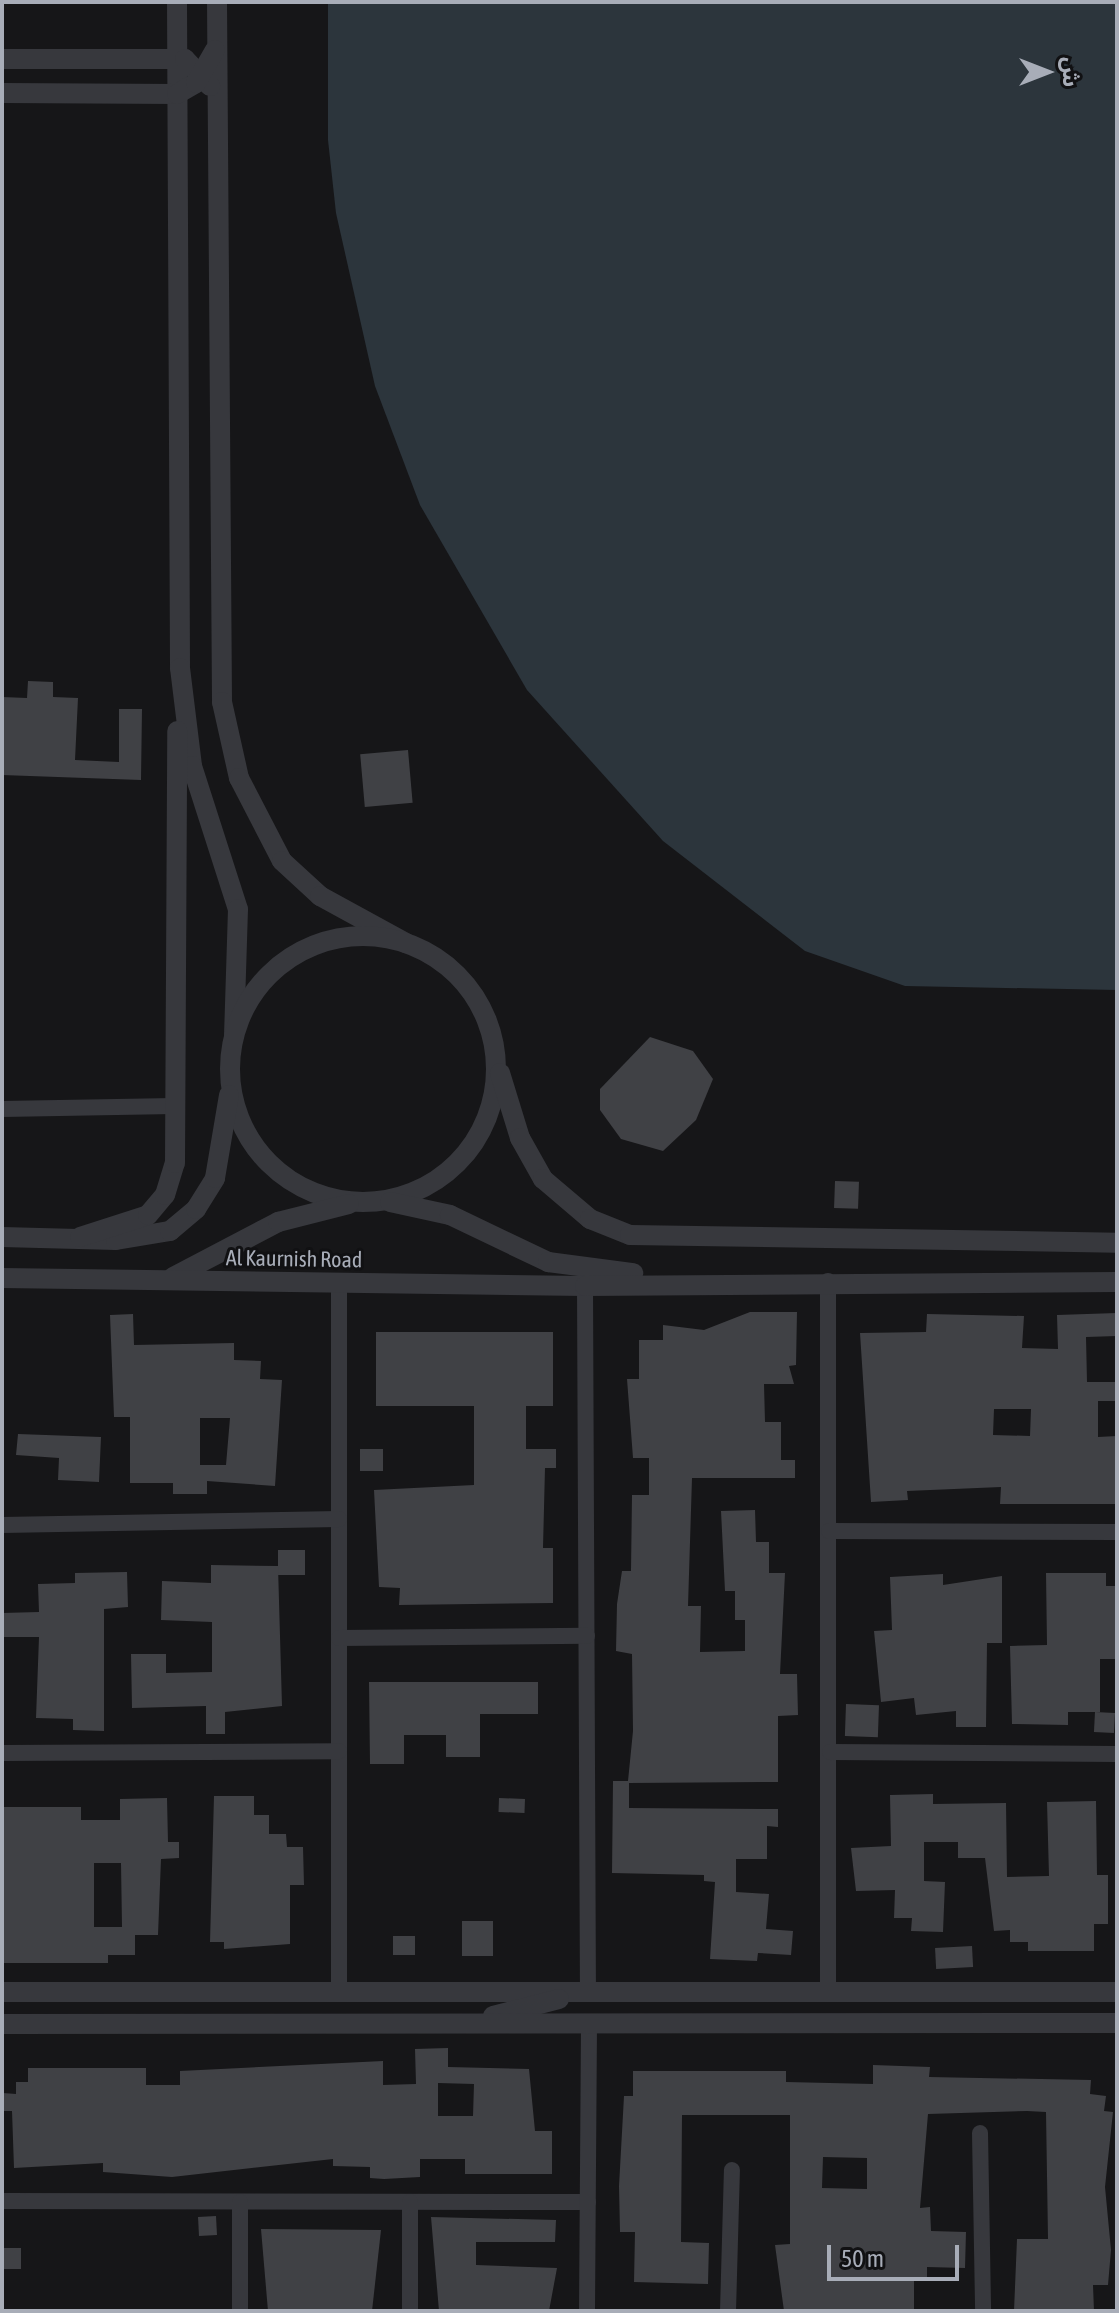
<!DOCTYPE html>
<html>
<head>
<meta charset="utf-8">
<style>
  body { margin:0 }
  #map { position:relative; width:1119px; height:2313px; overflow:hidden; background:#161618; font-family:"Asap Condensed","Noto Sans Arabic",sans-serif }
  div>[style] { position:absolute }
  .water>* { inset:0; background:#2c353c }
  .building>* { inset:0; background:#404145; transform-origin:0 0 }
  .minor>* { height:16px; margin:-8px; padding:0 8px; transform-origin:8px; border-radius:8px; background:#37383d }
  .tertiary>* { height:20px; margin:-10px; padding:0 10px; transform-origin:10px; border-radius:10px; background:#37383d }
  .tertiary>.ring { margin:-10px; padding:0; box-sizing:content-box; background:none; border:20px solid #37383d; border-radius:50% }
  span { translate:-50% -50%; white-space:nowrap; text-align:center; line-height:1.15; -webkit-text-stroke:6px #111113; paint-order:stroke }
  .street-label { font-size:22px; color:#a8adb8 }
  .frame { position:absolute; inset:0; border:4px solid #a8adb8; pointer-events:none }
  .north { position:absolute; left:1007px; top:32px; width:80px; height:80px; -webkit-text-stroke:6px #111113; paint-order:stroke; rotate:90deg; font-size:22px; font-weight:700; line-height:32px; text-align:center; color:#a8adb8 }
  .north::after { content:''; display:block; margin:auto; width:28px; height:36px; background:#a8adb8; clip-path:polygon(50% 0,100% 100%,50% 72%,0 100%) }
  .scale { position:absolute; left:827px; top:2245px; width:132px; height:36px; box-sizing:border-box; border:4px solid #a8adb8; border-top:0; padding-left:10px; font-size:24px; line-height:28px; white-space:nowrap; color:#a8adb8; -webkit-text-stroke:6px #111113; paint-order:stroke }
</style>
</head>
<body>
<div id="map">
  <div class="water">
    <div style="clip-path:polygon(328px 2px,1117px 2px,1117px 990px,905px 986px,805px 951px,663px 841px,527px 690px,420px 505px,375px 386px,336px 213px,328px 140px)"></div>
  </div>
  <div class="building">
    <div style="clip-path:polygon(28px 681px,53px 682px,53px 697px,78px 698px,75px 760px,119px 762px,119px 709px,142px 709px,141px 780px,2px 775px,2px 697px,27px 698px)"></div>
    <div style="left:408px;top:750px;width:53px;height:48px;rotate:85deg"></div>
    <div style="clip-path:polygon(650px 1037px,693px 1051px,713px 1079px,696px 1120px,663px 1151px,621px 1139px,600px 1110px,600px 1089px)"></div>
    <div style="left:835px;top:1181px;width:24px;height:27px;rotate:2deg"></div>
    <div style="clip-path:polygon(750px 1312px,797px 1312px,796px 1365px,789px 1366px,794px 1384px,764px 1384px,765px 1422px,781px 1422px,781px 1460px,795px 1460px,795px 1478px,692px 1478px,688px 1606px,701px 1606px,700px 1652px,745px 1651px,745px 1620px,735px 1620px,735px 1591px,725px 1591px,721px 1511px,755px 1510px,756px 1542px,769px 1542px,769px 1573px,785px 1573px,780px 1674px,797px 1674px,798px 1715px,778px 1716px,778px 1782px,629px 1783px,629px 1808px,778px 1809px,778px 1827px,767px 1826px,767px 1859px,736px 1859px,736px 1892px,769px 1894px,766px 1929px,793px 1931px,791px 1955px,758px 1953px,757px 1961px,710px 1959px,715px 1882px,704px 1881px,704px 1875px,612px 1873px,613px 1781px,628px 1781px,633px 1731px,632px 1654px,616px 1651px,617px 1604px,622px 1571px,631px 1571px,632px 1495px,649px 1495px,649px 1458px,633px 1458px,627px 1379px,639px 1379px,639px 1340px,663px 1340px,663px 1325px,704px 1330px)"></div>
    <div style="clip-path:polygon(evenodd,1117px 1313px,1117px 1336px,1086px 1337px,1087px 1382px,1117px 1382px,1117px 1401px,1098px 1401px,1098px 1437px,1117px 1436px,1117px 1504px,1000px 1504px,1001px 1487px,907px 1491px,908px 1500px,871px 1502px,860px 1333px,926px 1332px,927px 1314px,1024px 1316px,1022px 1348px,1058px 1349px,1057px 1315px,1117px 1313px,994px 1409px,1031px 1409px,1030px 1436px,993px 1435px,994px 1409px)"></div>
    <div style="clip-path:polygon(evenodd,133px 1314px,134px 1345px,234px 1343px,234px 1360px,261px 1361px,260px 1379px,282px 1380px,275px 1486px,207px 1481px,207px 1494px,173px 1494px,173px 1483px,130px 1483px,130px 1417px,114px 1417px,110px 1315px,133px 1314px,200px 1418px,230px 1418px,226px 1465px,200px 1465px,200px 1418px)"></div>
    <div style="clip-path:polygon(376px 1332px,553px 1332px,553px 1406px,526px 1406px,526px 1449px,556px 1449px,556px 1468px,545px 1468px,543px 1548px,553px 1548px,553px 1603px,399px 1605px,400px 1588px,379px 1587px,374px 1490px,474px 1485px,474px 1406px,376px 1406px)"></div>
    <div style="clip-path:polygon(18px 1434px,101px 1437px,99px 1482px,58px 1480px,59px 1458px,16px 1455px)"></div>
    <div style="left:360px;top:1449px;width:23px;height:22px"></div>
    <div style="left:278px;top:1550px;width:27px;height:25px"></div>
    <div style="clip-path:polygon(211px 1565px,278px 1566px,282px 1706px,225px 1712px,225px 1734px,206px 1734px,206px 1706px,132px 1708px,131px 1654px,166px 1654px,166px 1673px,212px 1672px,212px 1622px,161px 1620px,162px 1581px,211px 1583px)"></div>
    <div style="clip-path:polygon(127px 1572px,128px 1607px,104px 1609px,104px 1731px,73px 1730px,73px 1719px,36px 1718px,39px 1637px,2px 1637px,2px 1613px,39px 1612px,38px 1584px,75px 1583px,75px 1573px)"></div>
    <div style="clip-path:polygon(1046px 1573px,1106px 1573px,1106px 1586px,1117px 1586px,1117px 1659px,1100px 1659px,1100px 1712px,1068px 1712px,1068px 1725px,1012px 1724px,1010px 1646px,1047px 1645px)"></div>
    <div style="clip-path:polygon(943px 1574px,943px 1585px,1002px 1576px,1002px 1643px,987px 1643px,986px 1727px,956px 1727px,956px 1711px,916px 1715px,914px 1698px,881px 1702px,874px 1631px,892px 1630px,890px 1577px)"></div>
    <div style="clip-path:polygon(369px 1682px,538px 1682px,538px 1714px,480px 1714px,480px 1757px,446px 1757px,446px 1735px,404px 1735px,404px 1764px,370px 1764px)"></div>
    <div style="left:846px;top:1704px;width:33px;height:32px;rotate:2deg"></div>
    <div style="left:1095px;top:1712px;width:20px;height:20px;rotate:3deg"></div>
    <div style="clip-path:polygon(933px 1794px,933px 1804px,1006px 1803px,1007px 1877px,1049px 1876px,1047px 1802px,1096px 1801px,1097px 1875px,1108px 1875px,1108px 1924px,1094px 1924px,1094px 1951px,1028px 1951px,1028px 1942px,1010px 1942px,1010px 1930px,994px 1931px,985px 1858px,958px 1858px,958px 1842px,924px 1842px,924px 1881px,945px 1882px,943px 1932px,911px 1931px,912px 1918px,894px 1918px,895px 1890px,856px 1891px,851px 1848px,891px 1846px,890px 1795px)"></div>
    <div style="clip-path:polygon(214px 1796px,254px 1796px,254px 1815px,269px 1815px,269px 1834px,286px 1834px,287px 1847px,303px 1847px,304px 1885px,290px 1885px,290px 1944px,224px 1949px,224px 1942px,210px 1942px)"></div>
    <div style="clip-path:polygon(evenodd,167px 1798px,168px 1842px,179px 1842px,179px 1858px,161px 1859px,158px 1935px,135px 1935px,135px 1955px,108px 1955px,108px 1963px,2px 1963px,2px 1807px,81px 1807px,81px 1820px,120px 1820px,120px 1799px,167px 1798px,94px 1863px,121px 1863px,122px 1927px,94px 1927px,94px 1863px)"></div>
    <div style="left:499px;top:1798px;width:26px;height:14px;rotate:2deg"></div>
    <div style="left:462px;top:1921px;width:31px;height:35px"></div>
    <div style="left:393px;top:1936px;width:22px;height:19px"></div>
    <div style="left:972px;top:1946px;width:21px;height:37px;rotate:87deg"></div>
    <div style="clip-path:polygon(evenodd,448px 2048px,448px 2067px,529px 2069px,535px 2131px,552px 2131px,552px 2174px,465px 2174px,465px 2159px,420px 2159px,420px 2177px,384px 2179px,370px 2178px,370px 2167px,333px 2166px,333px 2159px,172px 2177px,103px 2172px,103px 2163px,14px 2168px,12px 2111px,3px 2111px,3px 2093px,16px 2094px,16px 2082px,28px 2082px,28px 2068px,146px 2068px,146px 2085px,180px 2085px,180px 2071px,383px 2061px,383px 2085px,416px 2084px,415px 2049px,448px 2048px,438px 2083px,474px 2084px,473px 2116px,438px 2116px,438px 2083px)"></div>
    <div style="clip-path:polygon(evenodd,873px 2065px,930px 2067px,929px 2077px,1091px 2080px,1090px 2094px,1106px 2096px,1104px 2111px,1113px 2112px,1105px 2187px,1111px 2250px,1108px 2285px,1093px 2285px,1094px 2311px,1014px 2311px,1017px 2239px,1048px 2239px,1046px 2112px,1027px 2111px,928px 2114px,920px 2208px,930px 2207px,931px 2231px,966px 2232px,965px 2268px,927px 2267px,927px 2277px,914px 2277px,914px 2311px,784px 2311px,775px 2245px,790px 2244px,790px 2115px,682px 2115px,681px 2242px,709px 2243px,708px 2284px,634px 2282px,635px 2232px,620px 2232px,619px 2186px,624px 2096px,633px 2096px,633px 2071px,786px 2071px,786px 2082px,873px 2084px,873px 2065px,823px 2157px,867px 2158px,867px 2189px,822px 2188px,823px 2157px)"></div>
    <div style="left:216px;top:2216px;width:19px;height:18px;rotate:87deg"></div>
    <div style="clip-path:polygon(431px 2217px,556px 2220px,555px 2242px,476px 2242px,476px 2265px,557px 2268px,549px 2311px,439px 2311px)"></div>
    <div style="clip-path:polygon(261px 2229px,381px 2230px,372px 2311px,268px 2311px)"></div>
    <div style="left:4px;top:2248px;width:17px;height:21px"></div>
  </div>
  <div class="minor">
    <div style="left:2px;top:1109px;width:172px;rotate:-1deg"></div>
    <div style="left:828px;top:1281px;width:711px;rotate:90deg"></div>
    <div style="left:339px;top:1283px;width:709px;rotate:90deg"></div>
    <div style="left:585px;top:1286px;width:706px;rotate:89.76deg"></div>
    <div style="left:2px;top:1525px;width:337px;rotate:-1deg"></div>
    <div style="left:829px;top:1531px;width:288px;rotate:0.2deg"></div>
    <div style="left:339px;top:1638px;width:248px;rotate:-0.5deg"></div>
    <div style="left:830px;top:1752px;width:287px;rotate:0.4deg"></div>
    <div style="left:2px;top:1753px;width:337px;rotate:-0.3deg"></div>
    <div style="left:980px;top:2133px;width:178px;rotate:89deg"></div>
    <div style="left:2px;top:2201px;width:586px;rotate:0.1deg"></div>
    <div style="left:240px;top:2202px;width:109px;rotate:90deg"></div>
    <div style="left:410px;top:2202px;width:109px;rotate:90deg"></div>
    <div style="left:587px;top:2311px;width:288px;rotate:-89.6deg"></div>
    <div style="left:728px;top:2311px;width:141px;rotate:-88.4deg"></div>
  </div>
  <div class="tertiary">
    <div style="left:177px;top:2px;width:666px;rotate:89.74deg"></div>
    <div style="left:180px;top:668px;width:99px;rotate:83deg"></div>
    <div style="left:192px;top:766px;width:150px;rotate:72.2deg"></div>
    <div style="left:238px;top:909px;width:126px;rotate:91.8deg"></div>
    <div style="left:217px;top:2px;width:700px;rotate:89.59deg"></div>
    <div style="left:222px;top:702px;width:78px;rotate:77.4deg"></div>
    <div style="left:239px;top:778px;width:93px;rotate:62.6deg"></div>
    <div style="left:282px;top:861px;width:52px;rotate:42.6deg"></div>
    <div style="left:320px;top:896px;width:98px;rotate:28.7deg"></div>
    <div style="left:2px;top:59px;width:183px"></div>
    <div style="left:185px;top:59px;width:37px;rotate:47deg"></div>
    <div style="left:2px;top:93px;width:175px;rotate:0.3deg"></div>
    <div style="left:177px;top:94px;width:22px;rotate:-30deg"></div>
    <div style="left:196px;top:83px;width:38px;rotate:-60deg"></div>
    <div class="ring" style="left:230px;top:936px;width:246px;height:246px"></div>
    <div style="left:500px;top:1073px;width:68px;rotate:72.9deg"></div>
    <div style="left:520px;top:1138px;width:47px;rotate:60.7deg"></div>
    <div style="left:543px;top:1179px;width:62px;rotate:40.4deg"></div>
    <div style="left:590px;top:1219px;width:43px;rotate:21.8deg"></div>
    <div style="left:630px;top:1235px;width:487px;rotate:0.9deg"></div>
    <div style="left:390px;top:1202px;width:61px;rotate:12.2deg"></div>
    <div style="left:450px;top:1215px;width:109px;rotate:25.6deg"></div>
    <div style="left:548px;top:1262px;width:86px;rotate:7.4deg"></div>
    <div style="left:2px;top:1237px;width:114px;rotate:1.5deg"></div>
    <div style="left:116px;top:1240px;width:55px;rotate:-9.5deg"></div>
    <div style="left:170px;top:1231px;width:34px;rotate:-40deg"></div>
    <div style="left:196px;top:1209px;width:36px;rotate:-58deg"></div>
    <div style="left:215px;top:1178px;width:84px;rotate:-80.4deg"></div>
    <div style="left:80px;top:1237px;width:71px;rotate:-17.9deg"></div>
    <div style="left:148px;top:1215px;width:26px;rotate:-50deg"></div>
    <div style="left:165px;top:1195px;width:34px;rotate:-73deg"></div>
    <div style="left:175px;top:1163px;width:432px;rotate:-89.7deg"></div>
    <div style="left:173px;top:1277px;width:119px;rotate:-27.6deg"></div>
    <div style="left:278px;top:1222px;width:73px;rotate:-14.2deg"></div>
    <div style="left:2px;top:1278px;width:583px;rotate:0.79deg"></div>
    <div style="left:585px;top:1286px;width:532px;rotate:-0.43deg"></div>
    <div style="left:2px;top:1992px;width:1115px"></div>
    <div style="left:493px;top:2016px;width:68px;rotate:-14.4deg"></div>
    <div style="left:2px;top:2024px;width:1115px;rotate:-0.05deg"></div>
  </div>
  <div class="street-label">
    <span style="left:294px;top:1259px;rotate:1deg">Al Kaurnish Road</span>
  </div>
  <div class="frame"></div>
  <div class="north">ش</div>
  <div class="scale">50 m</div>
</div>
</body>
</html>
